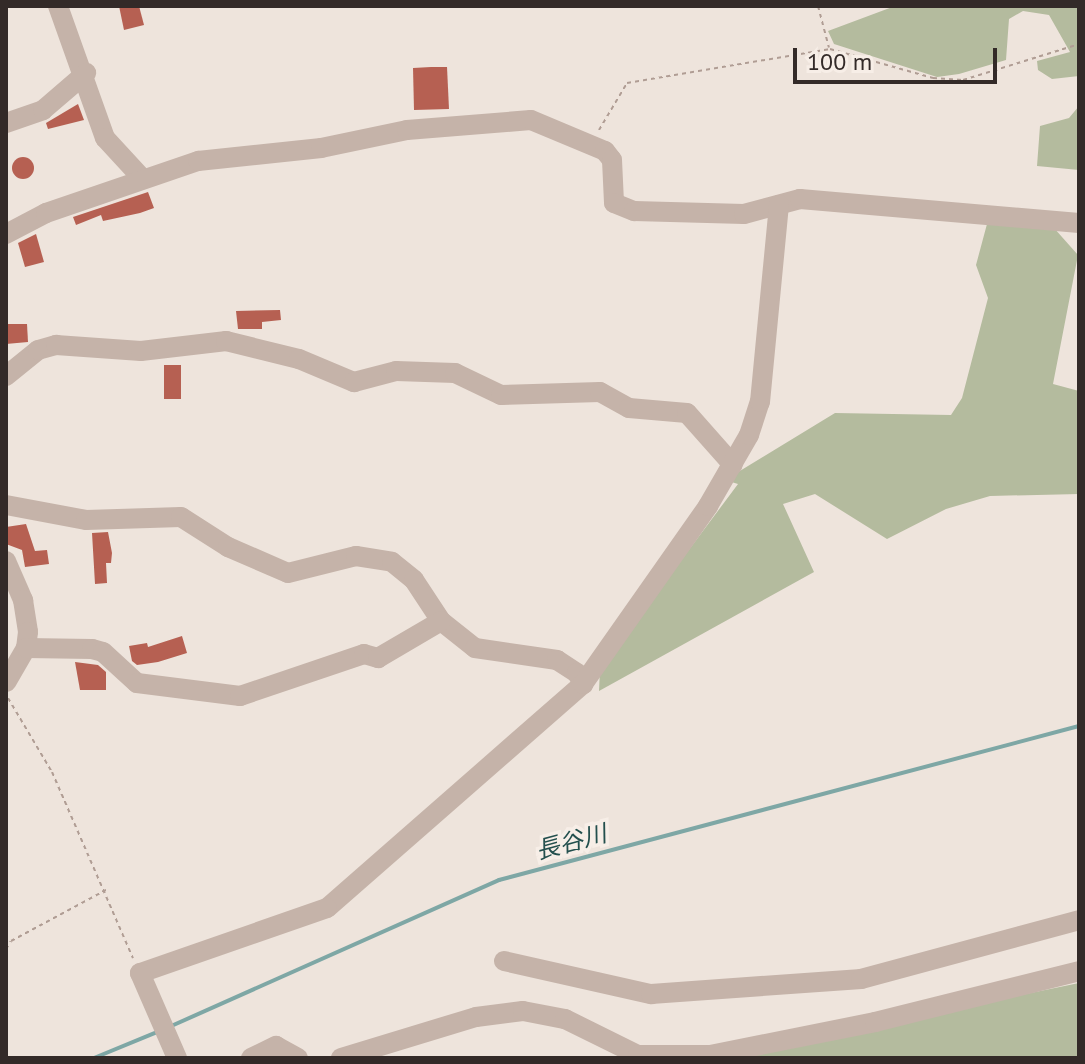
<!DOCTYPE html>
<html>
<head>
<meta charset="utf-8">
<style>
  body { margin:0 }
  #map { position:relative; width:1085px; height:1064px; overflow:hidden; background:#eee4dc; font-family:"PT Sans","Noto Sans JP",sans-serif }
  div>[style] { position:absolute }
  .green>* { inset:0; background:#b4bb9e }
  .stream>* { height:4px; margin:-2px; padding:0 2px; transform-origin:2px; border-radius:2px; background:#7ea7a5 }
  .building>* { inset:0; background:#b66052; transform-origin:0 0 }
  .round { border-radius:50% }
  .path>* { height:2px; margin-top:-1px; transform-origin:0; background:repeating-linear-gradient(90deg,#b09d94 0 4px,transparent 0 8px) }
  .minor>* { height:20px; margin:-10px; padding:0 10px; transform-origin:10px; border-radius:10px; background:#c5b3a9 }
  span { translate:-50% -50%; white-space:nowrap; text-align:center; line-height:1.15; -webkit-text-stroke:7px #f7eee7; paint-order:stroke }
  .water-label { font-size:24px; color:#234f4d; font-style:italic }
  .frame { position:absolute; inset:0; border:8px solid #332a28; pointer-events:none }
  .scale { position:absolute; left:793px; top:48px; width:204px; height:36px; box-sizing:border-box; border:4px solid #332a28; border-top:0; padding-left:10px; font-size:24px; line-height:28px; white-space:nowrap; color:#332a28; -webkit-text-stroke:6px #f7eee7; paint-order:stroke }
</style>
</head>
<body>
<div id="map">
  <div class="green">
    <div style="clip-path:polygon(895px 6px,1079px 6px,1079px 76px,1052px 79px,1038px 70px,1037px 61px,1070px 52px,1049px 15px,1023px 11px,1009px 19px,1006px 60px,959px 74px,937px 77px,834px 44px,828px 31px)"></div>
    <div style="clip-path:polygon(1079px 106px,1079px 170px,1037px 166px,1040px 126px,1069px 118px)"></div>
    <div style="clip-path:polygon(987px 224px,1054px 228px,1078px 255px,1053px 384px,1079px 391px,1079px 494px,990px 496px,946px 509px,887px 539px,815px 494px,783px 504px,814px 572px,599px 691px,600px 669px,738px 484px,725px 480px,835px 413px,951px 415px,962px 398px,988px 298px,976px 265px)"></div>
    <div style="clip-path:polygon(1079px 983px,1079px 1058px,742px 1058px,967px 1006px)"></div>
  </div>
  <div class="stream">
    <div style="left:169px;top:1027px;width:361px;rotate:-24deg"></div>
    <div style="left:499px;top:880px;width:600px;rotate:-14.87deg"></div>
    <div style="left:94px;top:1058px;width:68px;rotate:-22.4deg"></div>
  </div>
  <div class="building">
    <div style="clip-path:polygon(119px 6px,139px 6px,144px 25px,124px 30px)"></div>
    <div style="clip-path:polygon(431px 67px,447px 67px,449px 109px,414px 110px,413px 68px)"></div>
    <div style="clip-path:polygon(78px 104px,84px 120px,48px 129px,46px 123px)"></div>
    <div class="round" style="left:12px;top:157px;width:22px;height:22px"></div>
    <div style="clip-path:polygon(148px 192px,154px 208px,140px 213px,103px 221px,101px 215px,76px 225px,73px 217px)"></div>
    <div style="clip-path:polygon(36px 234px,44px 262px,25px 267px,18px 243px)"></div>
    <div style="clip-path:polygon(280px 310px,281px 320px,262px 322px,262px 329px,238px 329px,236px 311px)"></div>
    <div style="clip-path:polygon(6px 324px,27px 324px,28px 342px,6px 344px)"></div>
    <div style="left:164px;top:365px;width:17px;height:34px"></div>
    <div style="clip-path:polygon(26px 524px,35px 551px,47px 550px,49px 564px,25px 567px,22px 550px,6px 544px,6px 527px)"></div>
    <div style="clip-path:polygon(108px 532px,112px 553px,111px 563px,106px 563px,107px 583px,95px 584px,92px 533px)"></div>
    <div style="clip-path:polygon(182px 636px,187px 653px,158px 662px,137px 665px,132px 661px,129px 646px,147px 643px,148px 647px)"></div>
    <div style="clip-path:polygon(75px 662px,98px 665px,106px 672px,106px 690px,80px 690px)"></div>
  </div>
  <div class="path">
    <div style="left:818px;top:6px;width:43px;rotate:75.3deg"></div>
    <div style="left:599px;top:130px;width:55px;rotate:-59.2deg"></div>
    <div style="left:627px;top:83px;width:206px;rotate:-9.5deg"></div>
    <div style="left:830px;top:49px;width:107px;rotate:15.7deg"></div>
    <div style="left:933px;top:78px;width:30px;rotate:4deg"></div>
    <div style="left:963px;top:80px;width:121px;rotate:-17.2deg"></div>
    <div style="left:8px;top:698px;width:86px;rotate:59.3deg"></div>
    <div style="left:52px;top:772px;width:203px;rotate:66.5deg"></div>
    <div style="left:6px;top:949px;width:9px;rotate:-58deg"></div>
    <div style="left:11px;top:941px;width:108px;rotate:-28.2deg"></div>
  </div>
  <div class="minor">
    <div style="left:58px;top:6px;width:140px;rotate:70.4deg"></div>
    <div style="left:105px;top:138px;width:53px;rotate:47.3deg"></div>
    <div style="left:6px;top:123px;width:39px;rotate:-19deg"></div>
    <div style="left:43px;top:110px;width:57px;rotate:-40.7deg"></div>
    <div style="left:6px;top:234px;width:45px;rotate:-27.7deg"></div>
    <div style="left:46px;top:213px;width:161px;rotate:-18.9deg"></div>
    <div style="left:198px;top:161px;width:124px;rotate:-6deg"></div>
    <div style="left:321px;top:148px;width:88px;rotate:-11.8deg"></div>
    <div style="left:407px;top:130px;width:124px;rotate:-4.6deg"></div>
    <div style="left:531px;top:120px;width:80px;rotate:22.7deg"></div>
    <div style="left:605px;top:151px;width:11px;rotate:52deg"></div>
    <div style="left:612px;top:160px;width:43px;rotate:87.3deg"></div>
    <div style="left:614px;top:203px;width:22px;rotate:22deg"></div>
    <div style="left:634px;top:211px;width:110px;rotate:1.6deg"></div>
    <div style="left:744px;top:214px;width:58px;rotate:-15deg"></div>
    <div style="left:800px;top:199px;width:280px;rotate:4.9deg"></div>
    <div style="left:6px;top:376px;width:41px;rotate:-39.1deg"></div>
    <div style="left:38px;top:350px;width:19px;rotate:-16deg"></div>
    <div style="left:56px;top:345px;width:85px;rotate:4deg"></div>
    <div style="left:141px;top:351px;width:86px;rotate:-6.7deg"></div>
    <div style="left:226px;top:341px;width:75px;rotate:13.9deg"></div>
    <div style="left:299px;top:359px;width:60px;rotate:22.7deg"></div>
    <div style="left:354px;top:382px;width:43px;rotate:-14.7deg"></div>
    <div style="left:396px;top:371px;width:59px;rotate:1.9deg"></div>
    <div style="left:455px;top:373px;width:51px;rotate:25.6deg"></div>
    <div style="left:501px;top:395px;width:99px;rotate:-1.7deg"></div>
    <div style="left:600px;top:392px;width:33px;rotate:29deg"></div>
    <div style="left:629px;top:408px;width:58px;rotate:4.9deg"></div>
    <div style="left:687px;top:413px;width:69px;rotate:48.5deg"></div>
    <div style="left:6px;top:505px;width:81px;rotate:10.6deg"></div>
    <div style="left:86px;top:520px;width:95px;rotate:-1.8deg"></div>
    <div style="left:181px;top:517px;width:56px;rotate:32.6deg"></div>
    <div style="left:228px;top:547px;width:65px;rotate:23.4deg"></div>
    <div style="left:288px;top:573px;width:70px;rotate:-14deg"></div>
    <div style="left:356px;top:556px;width:36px;rotate:9deg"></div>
    <div style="left:392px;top:562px;width:28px;rotate:39deg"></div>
    <div style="left:414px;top:580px;width:49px;rotate:56.6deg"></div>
    <div style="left:441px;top:621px;width:43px;rotate:38.5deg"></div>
    <div style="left:475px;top:648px;width:83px;rotate:8.3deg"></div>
    <div style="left:557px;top:660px;width:24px;rotate:33deg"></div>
    <div style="left:577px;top:673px;width:13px;rotate:61deg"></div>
    <div style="left:583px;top:684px;width:340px;rotate:138.8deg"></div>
    <div style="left:327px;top:908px;width:198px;rotate:160.8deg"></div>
    <div style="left:140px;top:973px;width:93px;rotate:66.5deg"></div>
    <div style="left:6px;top:561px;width:43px;rotate:66.4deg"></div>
    <div style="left:23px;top:600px;width:32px;rotate:81deg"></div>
    <div style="left:28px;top:632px;width:16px;rotate:97deg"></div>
    <div style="left:26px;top:648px;width:39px;rotate:120deg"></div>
    <div style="left:26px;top:648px;width:66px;rotate:0.9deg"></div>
    <div style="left:92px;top:649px;width:11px;rotate:15deg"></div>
    <div style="left:103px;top:652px;width:46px;rotate:42.4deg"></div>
    <div style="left:137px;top:683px;width:104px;rotate:7.2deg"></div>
    <div style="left:240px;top:696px;width:131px;rotate:-18.7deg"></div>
    <div style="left:364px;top:654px;width:15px;rotate:16deg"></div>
    <div style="left:378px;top:658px;width:73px;rotate:-30.4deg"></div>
    <div style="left:583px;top:684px;width:218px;rotate:-54.9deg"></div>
    <div style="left:708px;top:506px;width:82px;rotate:-60deg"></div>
    <div style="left:749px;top:435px;width:35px;rotate:-72deg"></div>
    <div style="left:760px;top:402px;width:198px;rotate:-84.5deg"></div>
    <div style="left:504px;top:961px;width:151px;rotate:12.7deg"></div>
    <div style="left:651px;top:994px;width:211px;rotate:-4.1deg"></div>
    <div style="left:861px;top:979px;width:226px;rotate:-15.1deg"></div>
    <div style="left:251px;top:1058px;width:28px;rotate:-26deg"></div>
    <div style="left:276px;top:1046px;width:25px;rotate:29deg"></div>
    <div style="left:341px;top:1058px;width:141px;rotate:-16.9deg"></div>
    <div style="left:476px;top:1017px;width:47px;rotate:-7.3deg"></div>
    <div style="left:523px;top:1011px;width:43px;rotate:10.8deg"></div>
    <div style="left:565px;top:1019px;width:81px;rotate:26.3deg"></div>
    <div style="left:638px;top:1055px;width:72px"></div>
    <div style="left:710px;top:1055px;width:168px;rotate:-11.3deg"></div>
    <div style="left:875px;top:1022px;width:210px;rotate:-14deg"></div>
  </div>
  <div class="water-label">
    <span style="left:571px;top:842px;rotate:-15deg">長谷川</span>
  </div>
  <div class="frame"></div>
  <div class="scale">100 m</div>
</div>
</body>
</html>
